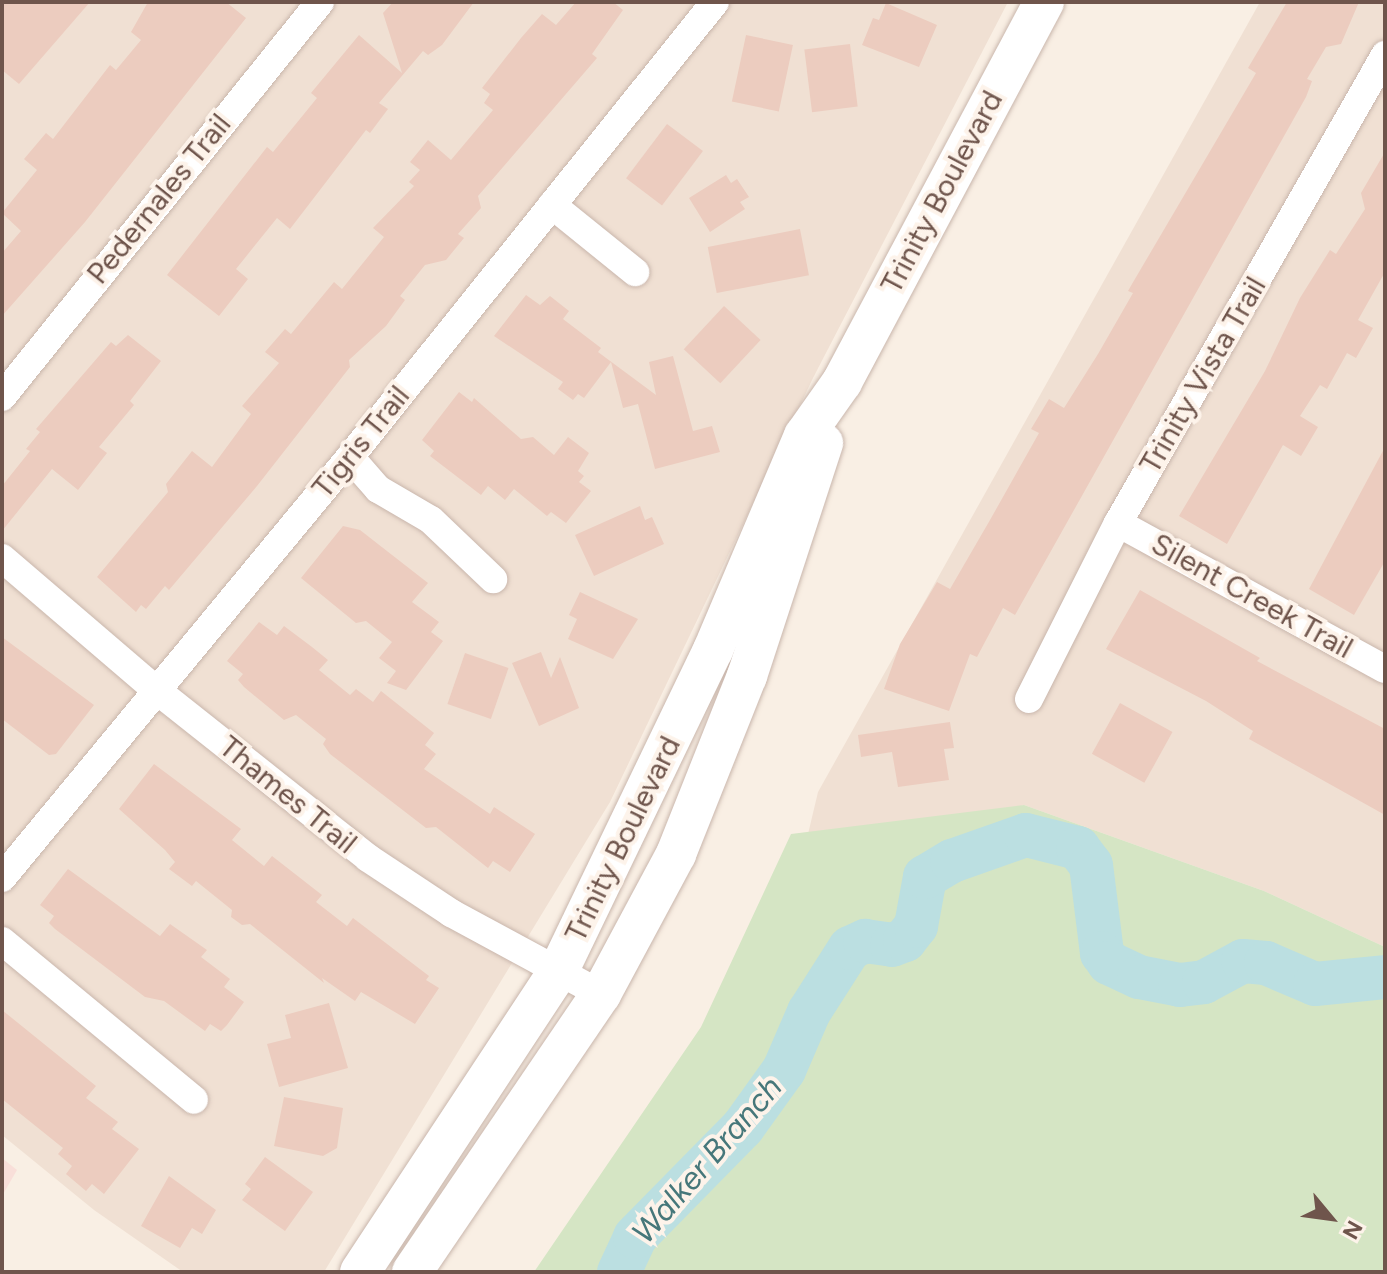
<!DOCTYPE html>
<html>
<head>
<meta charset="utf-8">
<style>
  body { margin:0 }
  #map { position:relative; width:1387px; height:1274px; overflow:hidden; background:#f9efe4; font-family:Figtree,sans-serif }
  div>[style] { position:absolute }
  .residential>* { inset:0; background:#f0e0d3 }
  .commercial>* { inset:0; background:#f9dfd9 }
  .green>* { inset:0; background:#d5e5c4 }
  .river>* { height:44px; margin:-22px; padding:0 22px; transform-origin:22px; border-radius:22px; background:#bbdfe1 }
  .building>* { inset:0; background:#ecccbf; transform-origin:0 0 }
  .roads { filter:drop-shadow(0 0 2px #c9b6ac) drop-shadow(0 0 2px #c9b6ac) }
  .street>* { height:28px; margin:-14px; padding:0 14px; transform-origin:14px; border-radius:14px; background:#fff }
  .secondary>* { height:40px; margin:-20px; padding:0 20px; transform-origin:20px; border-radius:20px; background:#fff }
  span { translate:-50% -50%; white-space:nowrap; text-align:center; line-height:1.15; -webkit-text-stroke:8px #fdf3ea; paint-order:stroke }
  .street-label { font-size:30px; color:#6f554c }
  .water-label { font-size:32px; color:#46777a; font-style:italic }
  .frame { position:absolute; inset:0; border:4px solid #6f554c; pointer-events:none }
  .north { position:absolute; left:1291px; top:1178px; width:80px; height:80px; -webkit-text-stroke:6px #fdf3ea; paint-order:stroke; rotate:119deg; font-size:22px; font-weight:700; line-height:32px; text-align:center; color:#6f554c }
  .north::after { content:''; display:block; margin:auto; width:28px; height:36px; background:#6f554c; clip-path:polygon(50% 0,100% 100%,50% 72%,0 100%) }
</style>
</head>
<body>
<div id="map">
  <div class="residential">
    <div style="clip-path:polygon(2px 2px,1008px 2px,813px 378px,610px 802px,324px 1272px,183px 1272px,94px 1210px,2px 1135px)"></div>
    <div style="clip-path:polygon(1260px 2px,1385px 2px,1385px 947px,1264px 891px,1024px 805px,799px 872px,818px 792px)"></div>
  </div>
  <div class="commercial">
    <div style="clip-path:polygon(2px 1158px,17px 1170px,2px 1196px)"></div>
  </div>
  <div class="green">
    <div style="clip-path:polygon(1024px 805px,1264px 891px,1385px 947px,1385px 1272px,534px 1272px,701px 1027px,791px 834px)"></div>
  </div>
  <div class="river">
    <div style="left:619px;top:1272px;width:38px;rotate:-65deg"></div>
    <div style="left:635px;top:1237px;width:154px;rotate:-45.5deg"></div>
    <div style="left:743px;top:1127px;width:70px;rotate:-54.3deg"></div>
    <div style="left:784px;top:1070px;width:63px;rotate:-66.7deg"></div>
    <div style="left:809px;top:1012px;width:76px;rotate:-57.4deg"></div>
    <div style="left:850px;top:948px;width:17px;rotate:-25deg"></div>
    <div style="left:865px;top:941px;width:27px;rotate:8deg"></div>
    <div style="left:892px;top:945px;width:14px;rotate:-21deg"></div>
    <div style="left:905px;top:940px;width:18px;rotate:-52deg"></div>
    <div style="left:916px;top:926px;width:50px;rotate:-79.6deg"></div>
    <div style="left:925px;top:877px;width:31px;rotate:-31deg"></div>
    <div style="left:952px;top:861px;width:78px;rotate:-19.4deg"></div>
    <div style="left:1026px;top:835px;width:54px;rotate:14deg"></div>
    <div style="left:1078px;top:848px;width:21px;rotate:53deg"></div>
    <div style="left:1091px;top:865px;width:89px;rotate:82.9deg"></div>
    <div style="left:1102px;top:953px;width:12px;rotate:55deg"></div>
    <div style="left:1109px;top:963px;width:33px;rotate:25deg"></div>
    <div style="left:1139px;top:977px;width:42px;rotate:11deg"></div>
    <div style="left:1180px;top:985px;width:24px;rotate:-7deg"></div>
    <div style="left:1204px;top:982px;width:44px;rotate:-28.3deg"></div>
    <div style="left:1243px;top:961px;width:23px;rotate:5deg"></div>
    <div style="left:1266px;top:963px;width:53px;rotate:23.2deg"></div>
    <div style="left:1315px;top:984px;width:70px;rotate:-5.7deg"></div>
  </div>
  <div class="building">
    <div style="clip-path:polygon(2px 2px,90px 2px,19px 84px,2px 70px)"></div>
    <div style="clip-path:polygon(148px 2px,226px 2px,246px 18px,85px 222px,2px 316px,2px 253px,21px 231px,2px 213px,37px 170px,24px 159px,46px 133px,53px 139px,110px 65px,116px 70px,141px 40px,131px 32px)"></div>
    <div style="clip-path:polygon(393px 2px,474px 2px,442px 45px,428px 55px,423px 51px,379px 103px,388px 109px,370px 133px,366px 130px,290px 229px,277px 218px,236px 269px,248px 279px,219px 316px,167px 275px,267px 147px,273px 152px,317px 98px,311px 93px,359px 35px,402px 73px,383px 13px)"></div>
    <div style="clip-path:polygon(576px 2px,613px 2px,623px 10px,592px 54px,597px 58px,478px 196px,481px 208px,458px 234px,464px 238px,446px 260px,425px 265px,400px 296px,405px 300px,386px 326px,349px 360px,350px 367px,257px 486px,169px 590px,165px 586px,146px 609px,141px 605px,136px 612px,97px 577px,168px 492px,166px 484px,192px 451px,212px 467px,251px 414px,242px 406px,279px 363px,265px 352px,285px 329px,291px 334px,334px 282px,342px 289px,384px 237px,373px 228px,414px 186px,409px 182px,420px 170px,410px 162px,428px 140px,451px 160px,493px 110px,484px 103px,490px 94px,482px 88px,521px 38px,542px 14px,556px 25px)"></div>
    <div style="clip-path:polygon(1287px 2px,1359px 2px,1341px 44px,1326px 47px,1307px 79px,1312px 81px,1306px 97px,1015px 615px,1003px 608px,977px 657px,970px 654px,949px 711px,884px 689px,900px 644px,937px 582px,950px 589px,990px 520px,1039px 433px,1031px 429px,1049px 399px,1064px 408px,1098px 354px,1133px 293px,1128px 291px,1132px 284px,1256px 73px,1248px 68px)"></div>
    <div style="clip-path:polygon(886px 3px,937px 25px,919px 67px,862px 45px,873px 18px,879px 20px)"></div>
    <div style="left:746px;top:35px;width:48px;height:68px;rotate:12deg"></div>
    <div style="left:850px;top:44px;width:63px;height:46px;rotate:83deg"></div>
    <div style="left:667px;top:124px;width:45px;height:68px;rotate:37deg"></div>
    <div style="clip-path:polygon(1385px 152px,1385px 272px,1358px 320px,1373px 328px,1356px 358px,1347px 353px,1327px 389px,1320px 385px,1300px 416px,1318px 427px,1301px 456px,1283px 445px,1227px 544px,1179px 516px,1265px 371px,1300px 298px,1330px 250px,1336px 254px,1365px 209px,1361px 193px)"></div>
    <div style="clip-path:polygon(726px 175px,731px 183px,737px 179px,749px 197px,740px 202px,745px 209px,710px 232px,689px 198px)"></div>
    <div style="left:800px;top:229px;width:47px;height:94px;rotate:79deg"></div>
    <div style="clip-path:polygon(526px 295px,540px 305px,550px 296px,569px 311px,563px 319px,601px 348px,598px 352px,656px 395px,649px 362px,673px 356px,693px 431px,712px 426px,720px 452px,655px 469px,638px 404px,623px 408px,611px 362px,584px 398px,578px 394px,573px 400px,558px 389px,563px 382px,494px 336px)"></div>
    <div style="left:724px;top:306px;width:50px;height:59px;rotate:43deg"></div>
    <div style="clip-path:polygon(128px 335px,161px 361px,130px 401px,134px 405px,99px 447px,107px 453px,78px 490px,52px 469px,2px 531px,2px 486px,30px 451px,26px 449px,40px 432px,36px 429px,111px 342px,116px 346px)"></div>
    <div style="clip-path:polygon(459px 392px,472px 402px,474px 398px,521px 439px,533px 437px,554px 455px,568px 437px,589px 453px,578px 471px,584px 476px,579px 482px,591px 491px,566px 523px,551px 512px,547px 516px,514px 489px,505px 500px,488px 486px,481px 495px,430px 456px,434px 451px,422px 440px)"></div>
    <div style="clip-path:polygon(1385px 447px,1385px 561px,1354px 615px,1309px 589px)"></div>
    <div style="clip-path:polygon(640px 506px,645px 520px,652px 517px,664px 544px,594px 576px,575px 535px)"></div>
    <div style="clip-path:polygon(343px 526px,360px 530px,428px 583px,412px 602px,439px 622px,431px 632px,443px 641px,406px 690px,387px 683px,396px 671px,379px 658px,392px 642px,366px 621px,356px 623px,301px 578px)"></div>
    <div style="clip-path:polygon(1140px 590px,1260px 658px,1257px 661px,1385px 729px,1385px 815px,1249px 739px,1253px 731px,1206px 701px,1106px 649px)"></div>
    <div style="clip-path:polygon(580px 592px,638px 619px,613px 659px,568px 639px,577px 619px,569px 615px)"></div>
    <div style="clip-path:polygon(259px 622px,277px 635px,284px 626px,312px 647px,328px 660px,319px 670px,350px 695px,356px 689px,373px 702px,381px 691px,434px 733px,425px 745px,436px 754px,424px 769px,490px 814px,494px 807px,535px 834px,510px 872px,493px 861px,488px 868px,436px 827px,426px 828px,330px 754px,323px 744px,326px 739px,296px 715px,284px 720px,244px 687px,238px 680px,243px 674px,227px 661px)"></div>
    <div style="clip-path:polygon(2px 637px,94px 705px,56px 754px,49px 755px,2px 719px)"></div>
    <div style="clip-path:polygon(541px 652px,551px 678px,560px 657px,579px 708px,539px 726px,512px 663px)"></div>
    <div style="left:465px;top:653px;width:46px;height:54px;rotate:19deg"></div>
    <div style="left:1120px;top:703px;width:60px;height:58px;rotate:29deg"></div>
    <div style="clip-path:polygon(950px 722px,954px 748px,944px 749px,949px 780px,898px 787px,892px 752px,861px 757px,858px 735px)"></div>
    <div style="clip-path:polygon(154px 764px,241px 829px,232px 840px,264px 866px,272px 856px,322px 895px,316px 902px,347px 926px,353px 918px,429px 976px,426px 980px,439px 988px,415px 1024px,361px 992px,355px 1001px,322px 978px,324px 983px,250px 924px,242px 925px,231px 917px,232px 910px,196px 881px,192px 886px,169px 869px,175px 862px,165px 850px,119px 809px)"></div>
    <div style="clip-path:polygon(68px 869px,160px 936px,170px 924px,207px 950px,201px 957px,230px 979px,224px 987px,244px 1002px,227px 1025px,221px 1031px,210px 1024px,205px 1031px,164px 1001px,145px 997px,55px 929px,49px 923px,54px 916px,40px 905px)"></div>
    <div style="clip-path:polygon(329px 1003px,348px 1068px,279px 1087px,267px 1044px,291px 1038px,285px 1015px)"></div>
    <div style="clip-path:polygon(2px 1010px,96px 1086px,86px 1098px,118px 1122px,112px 1129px,139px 1149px,104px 1194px,92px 1184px,86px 1191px,66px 1174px,72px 1166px,58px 1154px,63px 1148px,2px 1099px)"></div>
    <div style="clip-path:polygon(284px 1097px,343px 1108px,337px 1148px,323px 1156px,274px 1146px)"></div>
    <div style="clip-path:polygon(265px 1157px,313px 1192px,285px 1231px,242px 1200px,251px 1189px,245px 1184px)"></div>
    <div style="clip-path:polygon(169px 1176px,216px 1210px,202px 1234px,192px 1228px,180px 1248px,141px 1226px)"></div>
  </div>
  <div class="roads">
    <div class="street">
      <div style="left:552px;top:205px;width:107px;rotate:38.9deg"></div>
      <div style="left:2px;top:397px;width:507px;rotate:-51.16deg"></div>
      <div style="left:350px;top:457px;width:43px;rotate:48.8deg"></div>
      <div style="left:378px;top:489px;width:61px;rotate:30.3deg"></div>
      <div style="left:431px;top:520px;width:86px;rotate:43.6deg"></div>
      <div style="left:1118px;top:523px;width:304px;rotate:28.7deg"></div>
      <div style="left:2px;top:558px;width:201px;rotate:40.6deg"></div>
      <div style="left:155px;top:689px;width:272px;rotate:38.4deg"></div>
      <div style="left:368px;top:858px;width:100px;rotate:33.5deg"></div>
      <div style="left:451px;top:913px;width:170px;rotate:28.4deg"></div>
      <div style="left:1029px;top:699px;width:197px;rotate:-63.2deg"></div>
      <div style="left:1118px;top:523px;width:539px;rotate:-60.29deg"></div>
      <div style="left:2px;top:878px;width:546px;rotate:-50.42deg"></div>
      <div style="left:350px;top:457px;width:583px;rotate:-51.26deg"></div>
      <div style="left:2px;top:941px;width:249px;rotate:39.6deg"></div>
    </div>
    <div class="secondary">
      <div style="left:360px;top:1272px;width:359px;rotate:-56.6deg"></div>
      <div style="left:558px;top:972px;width:357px;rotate:-64.3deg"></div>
      <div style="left:713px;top:650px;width:233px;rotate:-67deg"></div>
      <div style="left:804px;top:436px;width:66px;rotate:-54.9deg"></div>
      <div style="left:842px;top:382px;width:430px;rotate:-62deg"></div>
      <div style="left:412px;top:1272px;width:336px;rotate:-55.8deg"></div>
      <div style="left:601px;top:994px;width:159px;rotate:-61.8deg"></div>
      <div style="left:676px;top:854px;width:192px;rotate:-68.3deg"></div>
      <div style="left:747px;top:676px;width:245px;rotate:-71.9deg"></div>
    </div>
  </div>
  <div class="street-label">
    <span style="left:942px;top:192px;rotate:-62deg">Trinity Boulevard</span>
    <span style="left:159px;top:199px;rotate:-51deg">Pedernales Trail</span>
    <span style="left:1203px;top:375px;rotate:-60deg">Trinity Vista Trail</span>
    <span style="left:361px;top:442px;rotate:-51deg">Tigris Trail</span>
    <span style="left:1252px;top:596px;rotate:29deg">Silent Creek Trail</span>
    <span style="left:288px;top:795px;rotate:39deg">Thames Trail</span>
    <span style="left:623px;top:839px;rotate:-64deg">Trinity Boulevard</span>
  </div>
  <div class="water-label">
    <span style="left:707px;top:1160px;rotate:-49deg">Walker Branch</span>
  </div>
  <div class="frame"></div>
  <div class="north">N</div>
</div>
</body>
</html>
